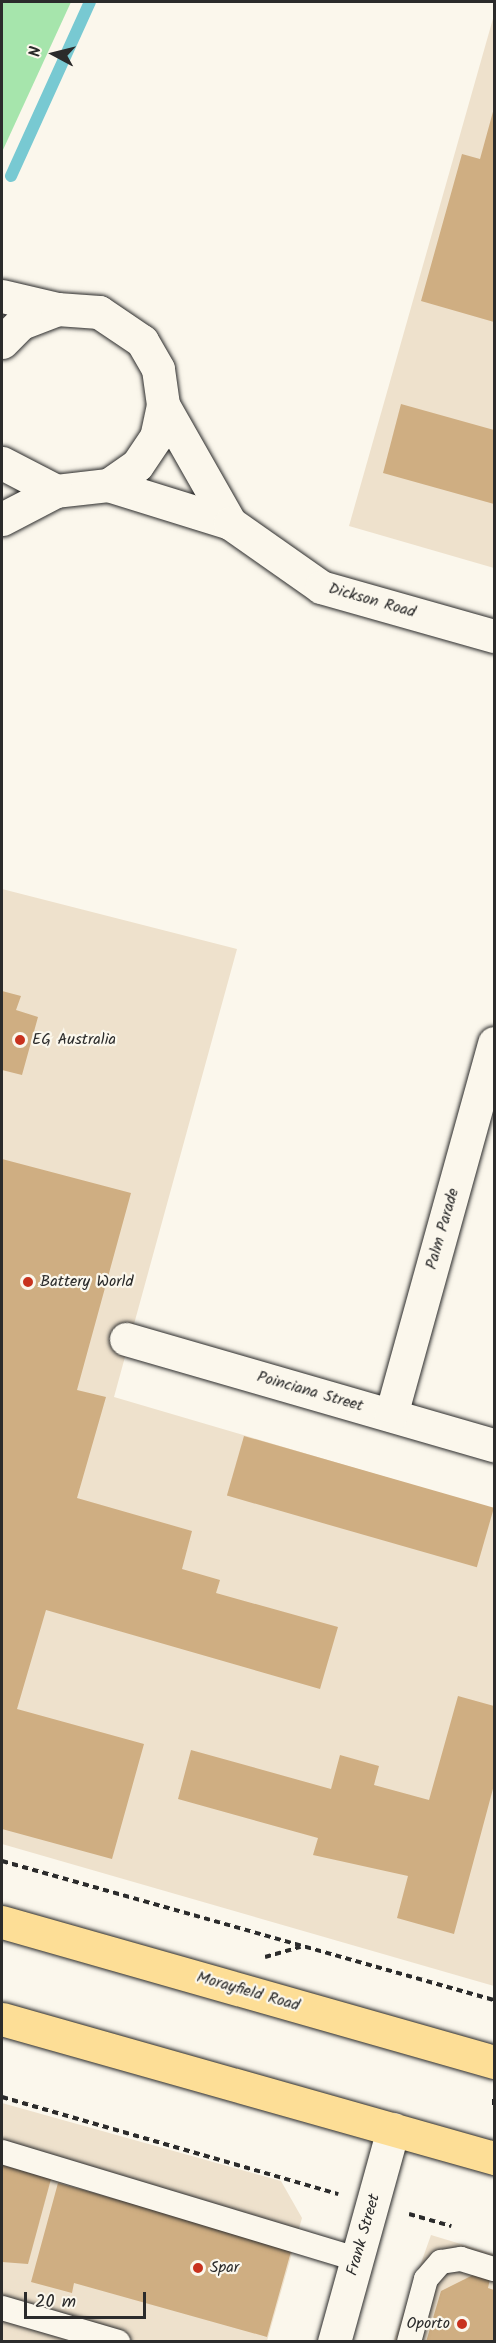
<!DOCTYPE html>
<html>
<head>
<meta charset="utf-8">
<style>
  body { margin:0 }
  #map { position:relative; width:496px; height:2343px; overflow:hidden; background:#fbf7ec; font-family:Kalam,sans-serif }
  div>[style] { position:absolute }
  .built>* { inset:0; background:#eee1cc }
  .green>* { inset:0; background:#a6e5ac }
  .stream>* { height:12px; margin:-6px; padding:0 6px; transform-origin:6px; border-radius:6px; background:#78c9d2 }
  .building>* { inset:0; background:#cfae82; transform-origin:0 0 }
  .path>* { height:4px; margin-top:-2px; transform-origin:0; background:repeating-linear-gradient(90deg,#2b2b2b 0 6px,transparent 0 10.5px) }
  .roads { filter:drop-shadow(0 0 2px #2b2b2b) drop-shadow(0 0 2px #2b2b2b) }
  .lane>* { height:24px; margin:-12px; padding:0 12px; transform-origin:12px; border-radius:12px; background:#fbf7ec }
  .street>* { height:33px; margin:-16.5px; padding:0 16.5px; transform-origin:16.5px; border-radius:16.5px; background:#fbf7ec }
  .secondary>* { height:33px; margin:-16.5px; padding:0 16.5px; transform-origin:16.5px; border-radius:16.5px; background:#fbf7ec }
  .primary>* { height:33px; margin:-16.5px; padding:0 16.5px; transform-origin:16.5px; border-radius:16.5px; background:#fdde96 }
  .dots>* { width:16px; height:16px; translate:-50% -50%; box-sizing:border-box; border:3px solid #fbf7ec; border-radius:50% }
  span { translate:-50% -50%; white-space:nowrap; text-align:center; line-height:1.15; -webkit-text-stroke:4.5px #fbf7ec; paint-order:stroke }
  .street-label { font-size:16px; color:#2b2b2b }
  .poi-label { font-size:16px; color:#2b2b2b }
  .left { translate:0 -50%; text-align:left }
  .right { translate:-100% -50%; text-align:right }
  .frame { position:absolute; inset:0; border:3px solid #2b2b2b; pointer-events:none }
  .north { position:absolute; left:24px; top:24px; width:60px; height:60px; -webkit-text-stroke:4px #fbf7ec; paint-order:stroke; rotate:277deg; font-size:16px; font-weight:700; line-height:24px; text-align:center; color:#2b2b2b }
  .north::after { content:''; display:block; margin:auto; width:21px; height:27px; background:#2b2b2b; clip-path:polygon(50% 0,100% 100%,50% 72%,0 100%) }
  .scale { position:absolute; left:24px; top:2292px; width:122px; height:27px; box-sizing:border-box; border:3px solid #2b2b2b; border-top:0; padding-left:8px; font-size:18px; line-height:21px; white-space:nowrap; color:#2b2b2b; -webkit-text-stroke:4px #fbf7ec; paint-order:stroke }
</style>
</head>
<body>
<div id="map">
  <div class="built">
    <div style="clip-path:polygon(494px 15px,494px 568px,349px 526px)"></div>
    <div style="clip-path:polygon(2px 889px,237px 949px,114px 1397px,494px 1509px,494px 1986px,2px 1844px)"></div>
    <div style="clip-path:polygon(2px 2103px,281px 2181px,302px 2218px,267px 2341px,2px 2341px)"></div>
    <div style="clip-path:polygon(431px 2235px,494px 2254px,494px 2341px,393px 2342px)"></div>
  </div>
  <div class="green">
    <div style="clip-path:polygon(2px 2px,71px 2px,2px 152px)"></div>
  </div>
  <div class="stream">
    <div style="left:11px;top:176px;width:191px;rotate:-65.6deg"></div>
  </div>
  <div class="building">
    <div style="clip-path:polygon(494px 108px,494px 322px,421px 301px,462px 154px,480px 159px)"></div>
    <div style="clip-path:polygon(401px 404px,494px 430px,494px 504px,383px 473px)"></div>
    <div style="clip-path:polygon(2px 991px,21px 996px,16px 1010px,38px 1017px,22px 1075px,2px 1070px)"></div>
    <div style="clip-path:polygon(2px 1159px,131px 1193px,77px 1390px,106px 1397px,77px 1498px,192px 1531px,182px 1569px,220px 1580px,216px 1593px,338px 1627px,320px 1689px,46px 1610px,17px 1709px,144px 1744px,112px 1859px,2px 1829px)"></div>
    <div style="left:244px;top:1436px;width:260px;height:62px;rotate:16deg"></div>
    <div style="clip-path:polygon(458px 1696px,494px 1706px,494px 1785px,454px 1934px,397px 1918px,408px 1876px,313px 1855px,318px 1838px,178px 1799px,191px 1750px,331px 1789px,340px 1755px,379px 1766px,374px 1785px,429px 1800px)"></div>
    <div style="clip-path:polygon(2px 2165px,51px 2179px,28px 2264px,2px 2262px)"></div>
    <div style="clip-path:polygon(58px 2183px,292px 2248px,267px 2337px,74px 2283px,72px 2293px,31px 2282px)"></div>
    <div style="clip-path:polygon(473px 2275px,490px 2279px,488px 2288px,494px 2290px,494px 2342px,426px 2342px,441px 2291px)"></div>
  </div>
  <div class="path">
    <div style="left:2px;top:1861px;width:511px;rotate:15.78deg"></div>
    <div style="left:265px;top:1957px;width:37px;rotate:-16deg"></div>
    <div style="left:2px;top:2097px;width:350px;rotate:16.1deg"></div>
    <div style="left:494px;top:2099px;width:9px;rotate:90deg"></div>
    <div style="left:409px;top:2214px;width:44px;rotate:15.9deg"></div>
  </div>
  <div class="roads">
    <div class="lane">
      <div style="left:2px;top:2152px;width:371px;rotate:16.8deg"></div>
      <div style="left:2px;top:2308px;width:121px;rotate:16.3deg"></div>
      <div style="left:409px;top:2342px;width:65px;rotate:-74.9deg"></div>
      <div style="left:426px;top:2279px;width:23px;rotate:-49deg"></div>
      <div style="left:441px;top:2262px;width:20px;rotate:-9deg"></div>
      <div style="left:461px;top:2259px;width:34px;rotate:17deg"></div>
    </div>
    <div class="street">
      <div style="left:163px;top:405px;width:136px;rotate:60.4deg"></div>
      <div style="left:108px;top:485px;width:128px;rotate:17.3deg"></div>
      <div style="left:230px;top:523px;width:111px;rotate:35.1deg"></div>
      <div style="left:321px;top:587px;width:180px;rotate:15.8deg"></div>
      <div style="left:126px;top:1339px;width:383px;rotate:16.1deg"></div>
      <div style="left:391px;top:1415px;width:386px;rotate:-74.5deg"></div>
      <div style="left:334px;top:2342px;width:221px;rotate:-74.5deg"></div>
    </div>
    <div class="secondary">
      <div style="left:2px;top:296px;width:57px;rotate:13.3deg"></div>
      <div style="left:2px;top:342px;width:27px;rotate:-45deg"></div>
      <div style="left:21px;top:323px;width:39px;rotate:-21deg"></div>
      <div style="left:57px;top:309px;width:42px;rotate:4.1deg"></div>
      <div style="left:99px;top:312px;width:52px;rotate:34deg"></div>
      <div style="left:142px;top:341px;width:32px;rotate:60deg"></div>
      <div style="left:158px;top:369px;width:36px;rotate:82deg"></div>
      <div style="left:163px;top:405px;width:33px;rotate:102deg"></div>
      <div style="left:156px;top:437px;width:34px;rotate:124deg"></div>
      <div style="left:137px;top:465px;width:35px;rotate:145deg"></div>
      <div style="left:108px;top:485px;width:52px;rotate:173.4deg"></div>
      <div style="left:56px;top:491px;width:61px;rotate:-152.6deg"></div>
      <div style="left:2px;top:519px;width:61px;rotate:-27.4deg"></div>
    </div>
    <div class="primary">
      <div style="left:2px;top:1922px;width:512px;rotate:15.88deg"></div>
      <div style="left:2px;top:2019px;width:511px;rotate:15.78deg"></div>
    </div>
  </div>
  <div class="dots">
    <div style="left:20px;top:1040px;background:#c8321e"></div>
    <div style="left:28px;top:1282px;background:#c8321e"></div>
    <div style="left:198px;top:2268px;background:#c8321e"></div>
    <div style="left:462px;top:2324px;background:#c8321e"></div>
  </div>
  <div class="street-label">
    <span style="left:372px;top:601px;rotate:16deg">Dickson Road</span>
    <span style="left:443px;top:1229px;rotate:-74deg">Palm Parade</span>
    <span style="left:310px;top:1392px;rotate:16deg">Poinciana Street</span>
    <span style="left:248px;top:1992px;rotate:16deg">Morayfield Road</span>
    <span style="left:364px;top:2235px;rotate:-74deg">Frank Street</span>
  </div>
  <div class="poi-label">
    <span class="left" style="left:32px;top:1040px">EG Australia</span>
    <span class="left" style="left:40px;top:1282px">Battery World</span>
    <span class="left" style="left:210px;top:2268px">Spar</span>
    <span class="right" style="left:450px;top:2324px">Oporto</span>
  </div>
  <div class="frame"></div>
  <div class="north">N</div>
  <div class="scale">20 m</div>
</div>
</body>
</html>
